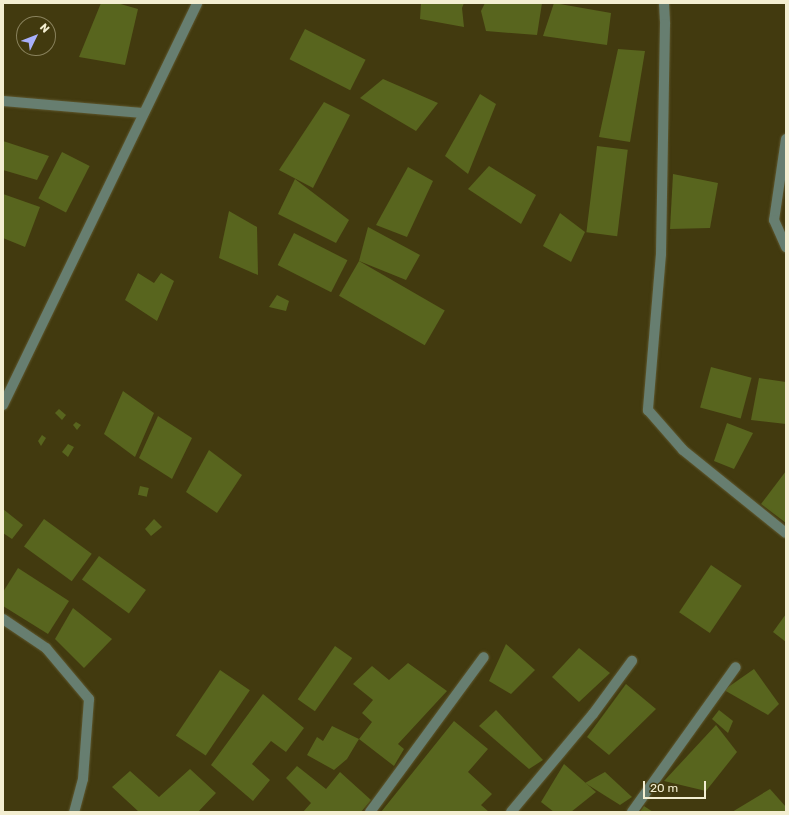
<!DOCTYPE html>
<html>
<head>
<meta charset="utf-8">
<style>
  body { margin:0 }
  #map { position:relative; width:789px; height:815px; overflow:hidden; background:#423a0f; font-family:Rubik,sans-serif }
  div>[style] { position:absolute }
  .building>* { inset:0; background:#58651e; transform-origin:0 0 }
  .roads { filter:drop-shadow(0 0 1px #5e572e) drop-shadow(0 0 1px #5e572e) }
  .minor>* { height:10px; margin:-5px; padding:0 5px; transform-origin:5px; border-radius:5px; background:#677e70 }
  span { translate:-50% -50%; white-space:nowrap; text-align:center; line-height:1.15; -webkit-text-stroke:3.5px #423a0f; paint-order:stroke }
  .frame { position:absolute; inset:0; border:4px solid #f3eed1; pointer-events:none }
  .north { position:absolute; left:16px; top:16px; width:40px; height:40px; box-sizing:border-box; background:#423a0f; border:1px solid #89825d; border-radius:50%; rotate:47deg; font-size:11px; font-weight:700; line-height:16px; text-align:center; color:#f3eed1 }
  .north::after { content:''; display:block; margin:auto; width:14px; height:18px; background:#a8b0fc; clip-path:polygon(50% 0,100% 100%,50% 72%,0 100%) }
  .scale { position:absolute; left:643px; top:781px; width:63px; height:18px; box-sizing:border-box; border:2px solid #f3eed1; border-top:0; padding-left:5px; font-size:12px; line-height:14px; white-space:nowrap; color:#f3eed1; -webkit-text-stroke:3px #423a0f; paint-order:stroke }
</style>
</head>
<body>
<div id="map">
  <div class="building">
    <div style="clip-path:polygon(101px 3px,117px 3px,138px 9px,125px 65px,79px 57px)"></div>
    <div style="clip-path:polygon(421px 3px,464px 3px,462px 8px,464px 27px,420px 19px)"></div>
    <div style="clip-path:polygon(485px 3px,542px 3px,537px 35px,486px 31px,481px 11px)"></div>
    <div style="clip-path:polygon(554px 3px,611px 13px,607px 45px,543px 36px)"></div>
    <div style="left:305px;top:29px;width:68px;height:34px;rotate:27deg"></div>
    <div style="clip-path:polygon(618px 49px,645px 51px,630px 142px,599px 137px)"></div>
    <div style="clip-path:polygon(383px 79px,438px 103px,416px 131px,360px 98px)"></div>
    <div style="clip-path:polygon(480px 94px,496px 104px,468px 174px,445px 156px)"></div>
    <div style="clip-path:polygon(324px 102px,350px 115px,313px 188px,279px 170px)"></div>
    <div style="clip-path:polygon(3px 141px,49px 156px,37px 180px,3px 170px)"></div>
    <div style="left:597px;top:146px;width:31px;height:87px;rotate:7deg"></div>
    <div style="left:62px;top:152px;width:31px;height:52px;rotate:27deg"></div>
    <div style="clip-path:polygon(489px 166px,536px 195px,521px 224px,468px 189px)"></div>
    <div style="clip-path:polygon(408px 167px,433px 181px,407px 237px,376px 225px)"></div>
    <div style="clip-path:polygon(673px 174px,718px 183px,710px 228px,670px 229px)"></div>
    <div style="clip-path:polygon(295px 179px,349px 220px,336px 243px,278px 214px)"></div>
    <div style="clip-path:polygon(3px 194px,40px 207px,25px 247px,3px 238px)"></div>
    <div style="clip-path:polygon(229px 211px,257px 227px,258px 275px,219px 258px)"></div>
    <div style="clip-path:polygon(560px 213px,585px 232px,571px 262px,543px 246px)"></div>
    <div style="clip-path:polygon(368px 227px,420px 255px,406px 280px,359px 261px)"></div>
    <div style="left:294px;top:233px;width:60px;height:36px;rotate:27deg"></div>
    <div style="left:359px;top:261px;width:99px;height:40px;rotate:30deg"></div>
    <div style="clip-path:polygon(138px 273px,154px 283px,161px 273px,174px 281px,157px 321px,125px 300px)"></div>
    <div style="clip-path:polygon(277px 295px,289px 301px,286px 311px,269px 307px)"></div>
    <div style="left:711px;top:367px;width:42px;height:42px;rotate:15deg"></div>
    <div style="clip-path:polygon(759px 378px,786px 382px,786px 424px,751px 420px)"></div>
    <div style="clip-path:polygon(123px 391px,154px 413px,135px 457px,104px 434px)"></div>
    <div style="clip-path:polygon(59px 409px,66px 415px,62px 420px,55px 413px)"></div>
    <div style="clip-path:polygon(158px 416px,192px 438px,172px 479px,139px 458px)"></div>
    <div style="clip-path:polygon(76px 422px,81px 425px,77px 430px,73px 425px)"></div>
    <div style="clip-path:polygon(727px 423px,753px 433px,734px 469px,714px 461px)"></div>
    <div style="clip-path:polygon(42px 435px,46px 438px,41px 446px,38px 441px)"></div>
    <div style="clip-path:polygon(68px 444px,74px 447px,68px 457px,62px 452px)"></div>
    <div style="clip-path:polygon(209px 450px,242px 475px,217px 513px,186px 492px)"></div>
    <div style="clip-path:polygon(786px 471px,786px 523px,761px 504px)"></div>
    <div style="left:140px;top:486px;width:9px;height:9px;rotate:13deg"></div>
    <div style="clip-path:polygon(3px 509px,23px 525px,12px 539px,3px 533px)"></div>
    <div style="left:44px;top:519px;width:59px;height:34px;rotate:36deg"></div>
    <div style="clip-path:polygon(154px 519px,162px 527px,151px 536px,145px 529px)"></div>
    <div style="left:99px;top:556px;width:58px;height:29px;rotate:36deg"></div>
    <div style="left:711px;top:565px;width:37px;height:57px;rotate:34deg"></div>
    <div style="clip-path:polygon(18px 568px,69px 601px,48px 634px,3px 606px,3px 592px)"></div>
    <div style="clip-path:polygon(73px 608px,112px 639px,84px 668px,55px 639px)"></div>
    <div style="clip-path:polygon(786px 614px,786px 642px,773px 632px)"></div>
    <div style="clip-path:polygon(506px 644px,535px 670px,511px 694px,489px 681px)"></div>
    <div style="left:335px;top:646px;width:21px;height:65px;rotate:35deg"></div>
    <div style="clip-path:polygon(579px 648px,610px 673px,579px 702px,552px 677px)"></div>
    <div style="clip-path:polygon(408px 663px,447px 691px,398px 744px,404px 749px,394px 766px,359px 739px,372px 722px,362px 713px,373px 700px,353px 684px,372px 666px,389px 680px)"></div>
    <div style="clip-path:polygon(754px 669px,779px 704px,768px 715px,724px 690px)"></div>
    <div style="left:220px;top:670px;width:36px;height:79px;rotate:34deg"></div>
    <div style="clip-path:polygon(626px 684px,656px 709px,609px 755px,587px 737px)"></div>
    <div style="clip-path:polygon(263px 694px,304px 728px,286px 752px,271px 741px,252px 764px,270px 780px,253px 801px,211px 765px)"></div>
    <div style="clip-path:polygon(496px 710px,543px 760px,529px 769px,479px 726px)"></div>
    <div style="clip-path:polygon(719px 710px,733px 721px,728px 733px,712px 719px)"></div>
    <div style="clip-path:polygon(454px 721px,488px 749px,468px 772px,492px 794px,481px 805px,489px 812px,381px 812px)"></div>
    <div style="clip-path:polygon(716px 725px,737px 752px,706px 791px,664px 781px)"></div>
    <div style="clip-path:polygon(332px 726px,359px 739px,347px 759px,334px 770px,307px 755px,317px 737px,323px 741px)"></div>
    <div style="clip-path:polygon(564px 764px,596px 792px,571px 812px,554px 812px,541px 802px)"></div>
    <div style="clip-path:polygon(297px 766px,326px 789px,340px 772px,371px 800px,361px 812px,303px 812px,311px 803px,286px 778px)"></div>
    <div style="clip-path:polygon(190px 769px,216px 793px,198px 812px,139px 812px,112px 787px,130px 771px,159px 797px)"></div>
    <div style="clip-path:polygon(605px 772px,632px 797px,620px 805px,585px 783px)"></div>
    <div style="clip-path:polygon(770px 789px,786px 807px,786px 812px,732px 812px)"></div>
    <div style="clip-path:polygon(644px 806px,653px 812px,640px 812px)"></div>
  </div>
  <div class="roads">
    <div class="minor">
      <div style="left:664px;top:3px;width:21px;rotate:87deg"></div>
      <div style="left:665px;top:24px;width:230px;rotate:91deg"></div>
      <div style="left:661px;top:254px;width:157px;rotate:94.8deg"></div>
      <div style="left:648px;top:410px;width:53px;rotate:48.8deg"></div>
      <div style="left:683px;top:450px;width:132px;rotate:38.9deg"></div>
      <div style="left:3px;top:101px;width:140px;rotate:4.9deg"></div>
      <div style="left:786px;top:139px;width:82px;rotate:98.4deg"></div>
      <div style="left:774px;top:220px;width:30px;rotate:66deg"></div>
      <div style="left:3px;top:405px;width:446px;rotate:-64.2deg"></div>
      <div style="left:3px;top:619px;width:52px;rotate:34deg"></div>
      <div style="left:46px;top:648px;width:67px;rotate:49.9deg"></div>
      <div style="left:89px;top:699px;width:80px;rotate:94.3deg"></div>
      <div style="left:83px;top:779px;width:34px;rotate:105deg"></div>
      <div style="left:370px;top:812px;width:192px;rotate:-53.7deg"></div>
      <div style="left:511px;top:812px;width:128px;rotate:-50.1deg"></div>
      <div style="left:593px;top:714px;width:66px;rotate:-53.7deg"></div>
      <div style="left:632px;top:812px;width:178px;rotate:-54.4deg"></div>
    </div>
  </div>
  <div class="frame"></div>
  <div class="north">N</div>
  <div class="scale">20 m</div>
</div>
</body>
</html>
